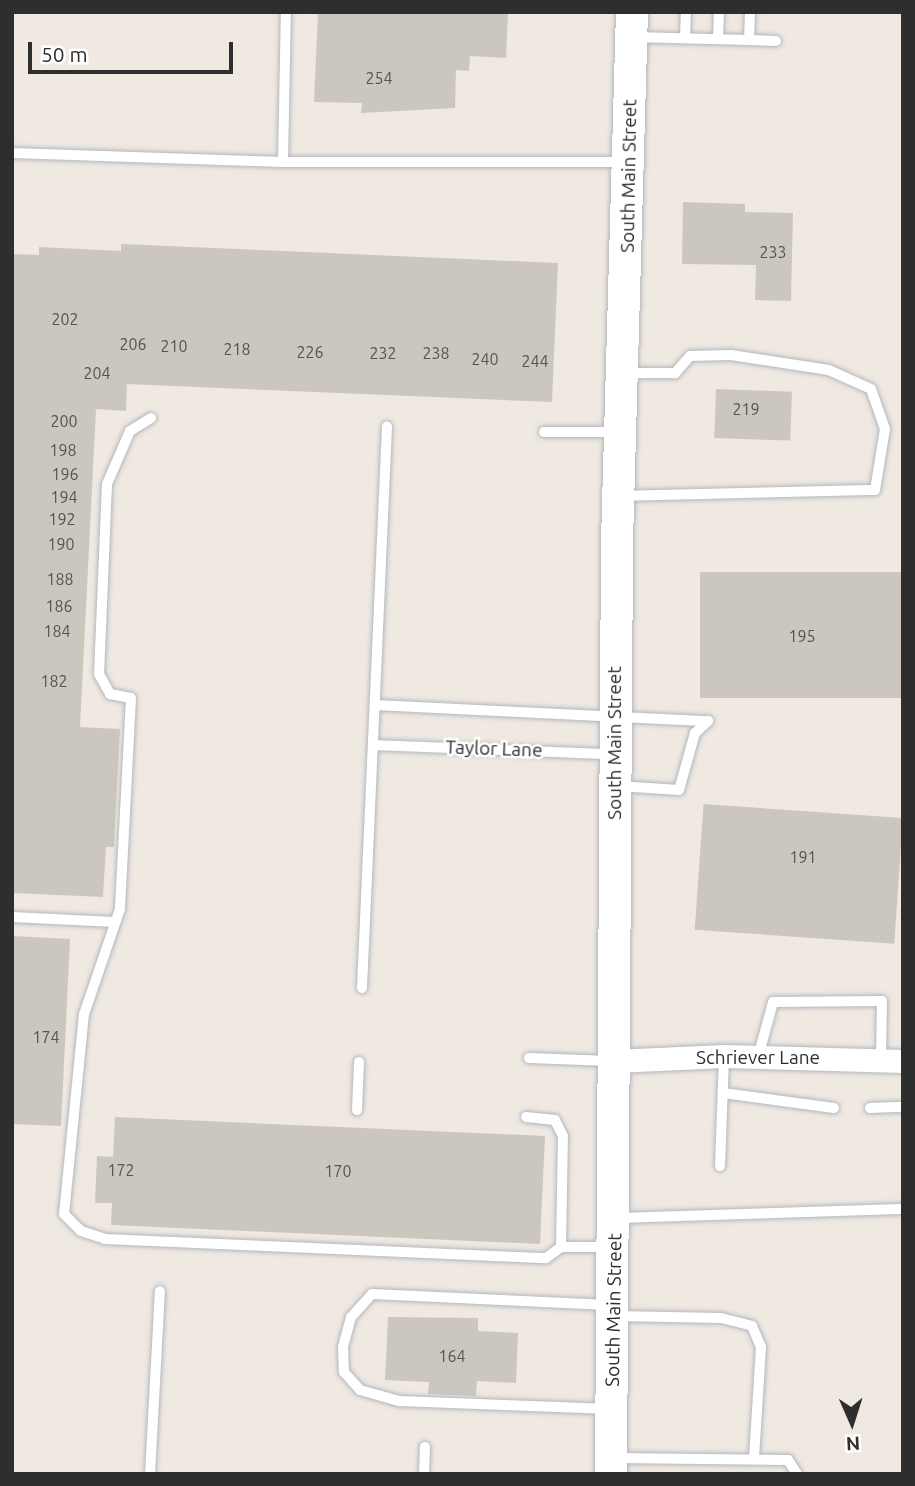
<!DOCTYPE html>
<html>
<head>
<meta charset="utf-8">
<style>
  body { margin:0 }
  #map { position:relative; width:915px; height:1486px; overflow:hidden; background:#efe9e1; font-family:Ubuntu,sans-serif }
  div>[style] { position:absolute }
  .building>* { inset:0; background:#cbc7bf; transform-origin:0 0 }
  .roads { filter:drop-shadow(0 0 2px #b4b7c1) drop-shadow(0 0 2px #b4b7c1) }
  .lane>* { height:10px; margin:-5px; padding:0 5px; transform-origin:5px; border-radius:5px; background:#fff }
  .street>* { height:23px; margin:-11.5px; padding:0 11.5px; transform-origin:11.5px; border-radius:11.5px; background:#fff }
  .secondary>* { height:32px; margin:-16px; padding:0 16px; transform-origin:16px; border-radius:16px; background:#fff }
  span { translate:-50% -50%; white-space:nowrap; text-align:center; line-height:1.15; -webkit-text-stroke:5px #fff; paint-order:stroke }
  .number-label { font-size:16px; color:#555452 }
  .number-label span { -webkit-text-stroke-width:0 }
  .street-label { font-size:19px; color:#2e2e2e }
  .frame { position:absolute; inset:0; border:14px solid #2e2e2e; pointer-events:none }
  .north { position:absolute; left:817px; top:1388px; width:70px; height:70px; -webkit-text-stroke:5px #fff; paint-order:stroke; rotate:177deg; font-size:19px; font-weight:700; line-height:28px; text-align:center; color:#2e2e2e }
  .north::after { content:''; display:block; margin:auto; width:24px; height:32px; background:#2e2e2e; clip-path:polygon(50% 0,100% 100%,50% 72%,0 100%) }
  .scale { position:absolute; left:28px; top:42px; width:205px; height:32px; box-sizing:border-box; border:4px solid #2e2e2e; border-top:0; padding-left:9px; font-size:21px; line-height:24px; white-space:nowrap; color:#2e2e2e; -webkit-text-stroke:5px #fff; paint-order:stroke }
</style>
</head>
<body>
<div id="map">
  <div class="building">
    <div style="clip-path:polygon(318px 12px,508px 12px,506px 58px,470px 56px,469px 71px,456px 70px,455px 108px,361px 113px,362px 103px,314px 102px)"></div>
    <div style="clip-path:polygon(683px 202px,745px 204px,745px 212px,793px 213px,791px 301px,755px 300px,756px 265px,682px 264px)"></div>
    <div style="clip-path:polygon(121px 244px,558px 263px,552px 402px,127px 384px,126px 411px,96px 409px,80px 727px,120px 729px,114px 847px,106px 847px,103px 897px,12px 893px,12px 254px,39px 255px,39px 247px,121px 251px)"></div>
    <div style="left:716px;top:389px;width:76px;height:49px;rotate:2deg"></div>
    <div style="left:903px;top:572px;width:126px;height:203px;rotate:90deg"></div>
    <div style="left:903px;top:818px;width:126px;height:200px;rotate:94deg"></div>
    <div style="clip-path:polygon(12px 936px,70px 939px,61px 1126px,12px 1124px)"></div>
    <div style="clip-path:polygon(115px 1117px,545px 1136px,540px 1244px,111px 1225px,112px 1203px,95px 1203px,97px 1156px,113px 1157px)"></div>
    <div style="clip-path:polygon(388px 1317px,478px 1318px,478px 1331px,518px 1333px,516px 1383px,477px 1381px,476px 1396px,428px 1394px,429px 1382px,385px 1380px)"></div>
  </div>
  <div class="roads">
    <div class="lane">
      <div style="left:633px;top:37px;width:116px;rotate:1.5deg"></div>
      <div style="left:749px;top:40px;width:28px;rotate:-88deg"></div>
      <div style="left:685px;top:38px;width:26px;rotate:-88deg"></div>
      <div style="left:718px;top:39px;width:27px;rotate:-88deg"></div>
      <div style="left:749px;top:40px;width:27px;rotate:2deg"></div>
      <div style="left:12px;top:153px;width:271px;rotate:1.9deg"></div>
      <div style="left:283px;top:162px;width:341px"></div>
      <div style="left:283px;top:162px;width:150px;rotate:-88.9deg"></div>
      <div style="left:151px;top:418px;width:25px;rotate:148deg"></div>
      <div style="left:130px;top:431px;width:58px;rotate:113.5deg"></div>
      <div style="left:107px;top:484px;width:190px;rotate:92.4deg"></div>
      <div style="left:99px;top:674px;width:23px;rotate:61deg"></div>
      <div style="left:110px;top:694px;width:21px;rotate:11deg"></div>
      <div style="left:131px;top:698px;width:211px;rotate:93deg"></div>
      <div style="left:120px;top:909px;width:111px;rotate:108.9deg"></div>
      <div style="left:84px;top:1014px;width:201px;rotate:95.7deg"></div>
      <div style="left:64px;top:1214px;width:24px;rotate:45deg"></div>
      <div style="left:81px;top:1231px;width:25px;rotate:18deg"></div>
      <div style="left:105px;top:1239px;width:441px;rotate:2.5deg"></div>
      <div style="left:546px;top:1258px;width:19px;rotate:-36deg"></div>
      <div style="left:561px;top:1247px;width:111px;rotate:-89deg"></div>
      <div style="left:563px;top:1136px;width:18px;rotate:-117deg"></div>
      <div style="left:555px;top:1120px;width:29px;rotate:-174deg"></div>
      <div style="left:544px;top:432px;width:74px"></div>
      <div style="left:622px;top:496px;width:253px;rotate:-1.4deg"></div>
      <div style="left:875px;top:490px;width:62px;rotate:-80.7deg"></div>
      <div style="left:885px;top:429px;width:42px;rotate:-109.3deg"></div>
      <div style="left:871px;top:389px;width:46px;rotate:-155.7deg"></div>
      <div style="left:829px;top:370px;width:99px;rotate:-171.3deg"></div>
      <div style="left:731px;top:355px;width:41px;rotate:178.6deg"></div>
      <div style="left:690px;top:356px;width:23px;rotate:131deg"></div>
      <div style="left:675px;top:373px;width:51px;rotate:180deg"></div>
      <div style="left:375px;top:705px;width:333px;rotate:2.8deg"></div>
      <div style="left:373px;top:745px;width:238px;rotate:2.2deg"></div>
      <div style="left:618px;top:786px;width:61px;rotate:3.8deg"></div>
      <div style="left:679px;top:790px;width:59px;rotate:-74.3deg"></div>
      <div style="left:695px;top:733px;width:18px;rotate:-43deg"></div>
      <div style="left:12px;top:917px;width:103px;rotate:2.8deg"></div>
      <div style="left:362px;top:988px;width:562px;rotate:-87.45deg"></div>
      <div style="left:758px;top:1057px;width:57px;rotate:-74.7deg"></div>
      <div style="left:773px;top:1002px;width:109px;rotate:-0.5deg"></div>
      <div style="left:882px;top:1001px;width:59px;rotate:91deg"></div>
      <div style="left:529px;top:1058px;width:81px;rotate:2.1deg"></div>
      <div style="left:723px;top:1093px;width:112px;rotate:7.7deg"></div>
      <div style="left:870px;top:1108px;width:33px;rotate:-2deg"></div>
      <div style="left:357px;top:1110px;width:48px;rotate:-87.6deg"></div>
      <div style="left:720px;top:1166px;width:110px;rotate:-87.9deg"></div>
      <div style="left:615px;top:1218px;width:288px;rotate:-1.8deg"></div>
      <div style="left:561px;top:1247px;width:48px"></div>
      <div style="left:608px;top:1305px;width:236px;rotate:-177.3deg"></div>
      <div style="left:372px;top:1294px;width:31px;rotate:132deg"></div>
      <div style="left:351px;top:1317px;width:31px;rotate:105deg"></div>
      <div style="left:343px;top:1347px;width:25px;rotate:88deg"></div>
      <div style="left:344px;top:1372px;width:24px;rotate:48deg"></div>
      <div style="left:360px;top:1390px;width:41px;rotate:15.8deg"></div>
      <div style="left:399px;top:1401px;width:211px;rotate:2.2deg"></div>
      <div style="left:616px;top:1316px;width:105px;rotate:1.1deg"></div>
      <div style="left:721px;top:1318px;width:32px;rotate:14deg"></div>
      <div style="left:752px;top:1326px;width:23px;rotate:67deg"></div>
      <div style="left:761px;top:1347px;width:112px;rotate:93.6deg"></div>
      <div style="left:615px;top:1458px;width:173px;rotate:0.7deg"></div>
      <div style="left:788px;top:1460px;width:17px;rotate:57deg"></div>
      <div style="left:150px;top:1474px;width:183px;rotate:-86.9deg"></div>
      <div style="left:424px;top:1474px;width:27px;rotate:-88deg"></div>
    </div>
    <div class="street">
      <div style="left:614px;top:1061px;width:110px;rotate:-2.6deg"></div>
      <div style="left:724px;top:1056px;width:179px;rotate:1.6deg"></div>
    </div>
    <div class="secondary">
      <div style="left:611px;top:1474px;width:933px;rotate:-89.63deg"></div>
      <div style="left:617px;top:541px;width:529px;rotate:-88.38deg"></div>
    </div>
  </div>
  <div class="number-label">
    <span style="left:379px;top:78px">254</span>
    <span style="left:773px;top:252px">233</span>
    <span style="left:65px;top:319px">202</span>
    <span style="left:133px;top:344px">206</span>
    <span style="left:174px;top:346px">210</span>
    <span style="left:237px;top:349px">218</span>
    <span style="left:310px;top:352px">226</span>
    <span style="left:383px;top:353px">232</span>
    <span style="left:436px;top:353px">238</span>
    <span style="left:485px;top:359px">240</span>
    <span style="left:535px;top:361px">244</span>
    <span style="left:97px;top:373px">204</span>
    <span style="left:746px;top:409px">219</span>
    <span style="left:64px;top:421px">200</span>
    <span style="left:63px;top:450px">198</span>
    <span style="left:65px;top:474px">196</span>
    <span style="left:64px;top:497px">194</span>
    <span style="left:62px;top:519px">192</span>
    <span style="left:61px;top:544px">190</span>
    <span style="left:60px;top:579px">188</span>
    <span style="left:59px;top:606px">186</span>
    <span style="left:57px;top:631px">184</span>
    <span style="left:802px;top:636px">195</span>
    <span style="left:54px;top:681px">182</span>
    <span style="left:803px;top:857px">191</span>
    <span style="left:46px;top:1037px">174</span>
    <span style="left:121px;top:1170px">172</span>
    <span style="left:338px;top:1171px">170</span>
    <span style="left:452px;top:1356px">164</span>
  </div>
  <div class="street-label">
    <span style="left:629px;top:176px;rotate:-89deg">South Main Street</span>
    <span style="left:615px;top:743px;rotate:-90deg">South Main Street</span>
    <span style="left:494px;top:749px;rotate:2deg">Taylor Lane</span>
    <span style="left:758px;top:1058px">Schriever Lane</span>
    <span style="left:614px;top:1310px;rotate:-89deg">South Main Street</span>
  </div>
  <div class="frame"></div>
  <div class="north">N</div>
  <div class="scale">50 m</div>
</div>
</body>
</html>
